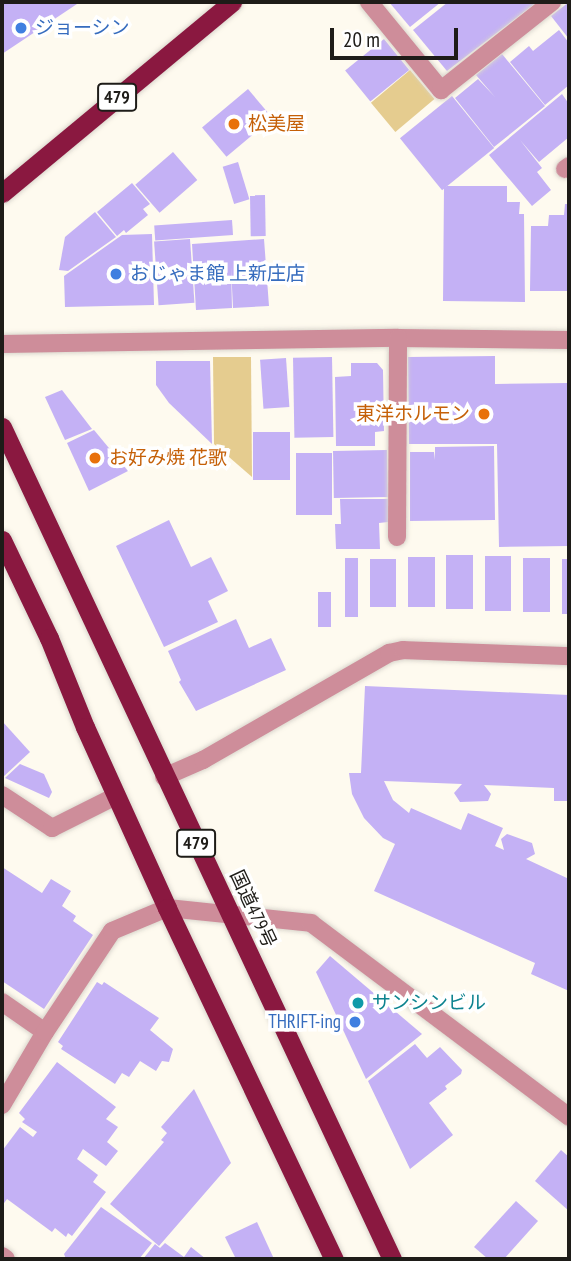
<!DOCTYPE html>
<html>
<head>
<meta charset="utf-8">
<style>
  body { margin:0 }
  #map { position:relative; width:571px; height:1261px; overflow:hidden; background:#fefaef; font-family:"PT Sans Narrow","Noto Sans JP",sans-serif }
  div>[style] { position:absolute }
  .green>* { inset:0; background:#e5cc8f; transform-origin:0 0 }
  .building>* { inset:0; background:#c4b1f5; transform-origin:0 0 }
  .roads { filter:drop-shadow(0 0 2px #dad6cd) drop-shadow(0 0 2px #dad6cd) }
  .service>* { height:18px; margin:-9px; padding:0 9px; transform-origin:9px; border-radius:9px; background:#ce8d9a }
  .minor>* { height:18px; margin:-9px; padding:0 9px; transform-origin:9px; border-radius:9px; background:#ce8d9a }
  .trunk>* { height:19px; margin:-9.5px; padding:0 9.5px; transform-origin:9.5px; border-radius:9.5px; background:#8a1840 }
  .dots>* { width:19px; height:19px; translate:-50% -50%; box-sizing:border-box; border:4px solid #fff; border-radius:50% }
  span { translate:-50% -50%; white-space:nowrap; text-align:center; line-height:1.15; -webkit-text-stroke:7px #fff; paint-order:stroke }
  .shield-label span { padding:2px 5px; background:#fff; border:2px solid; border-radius:5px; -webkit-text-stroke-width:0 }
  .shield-label { font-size:18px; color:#1e1c18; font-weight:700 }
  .shop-label { font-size:19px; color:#366cbe }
  .left { translate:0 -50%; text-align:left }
  .right { translate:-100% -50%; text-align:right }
  .food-label { font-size:19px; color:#c56008 }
  .street-label { font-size:19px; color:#1e1c18 }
  .culture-label { font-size:19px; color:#0d838f }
  .frame { position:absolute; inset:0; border:4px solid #1e1c18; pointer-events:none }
  .scale { position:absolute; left:330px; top:28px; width:128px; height:32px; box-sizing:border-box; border:4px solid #1e1c18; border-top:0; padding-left:9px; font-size:21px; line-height:24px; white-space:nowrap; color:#1e1c18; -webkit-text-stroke:5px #fff; paint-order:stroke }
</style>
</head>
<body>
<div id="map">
  <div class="green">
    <div style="left:410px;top:70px;width:38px;height:51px;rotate:50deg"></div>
    <div style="clip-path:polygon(213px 357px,251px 357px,252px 477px,214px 444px)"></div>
  </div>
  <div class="building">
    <div style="clip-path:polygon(2px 2px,80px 2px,2px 54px)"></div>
    <div style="clip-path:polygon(389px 2px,441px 2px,410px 27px)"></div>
    <div style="clip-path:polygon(448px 2px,537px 2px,447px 71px,413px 30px)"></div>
    <div style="clip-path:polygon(569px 2px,569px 39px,551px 16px)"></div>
    <div style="clip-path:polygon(559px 30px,569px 43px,569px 85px,545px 105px,510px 62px,529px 46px,533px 51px)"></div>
    <div style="left:384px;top:39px;width:40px;height:50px;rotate:51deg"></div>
    <div style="clip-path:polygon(502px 54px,545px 106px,494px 147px,455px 98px,478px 79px,495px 97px,476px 75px)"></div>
    <div style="left:248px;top:89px;width:38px;height:60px;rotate:50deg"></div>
    <div style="clip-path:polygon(562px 94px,569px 104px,569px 137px,539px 162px,520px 140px,542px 168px,537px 172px,551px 190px,532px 206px,489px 155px)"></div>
    <div style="left:452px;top:96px;width:67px;height:67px;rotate:51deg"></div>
    <div style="left:173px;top:152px;width:37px;height:50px;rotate:49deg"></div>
    <div style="left:238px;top:162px;width:39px;height:16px;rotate:73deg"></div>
    <div style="clip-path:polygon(132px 183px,150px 204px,143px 209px,148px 215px,126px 233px,124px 230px,117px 236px,97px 212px)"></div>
    <div style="clip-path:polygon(447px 186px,507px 186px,507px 202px,520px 202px,519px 214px,524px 214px,525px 302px,443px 301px,444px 188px)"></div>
    <div style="left:265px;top:195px;width:41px;height:15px;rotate:89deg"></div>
    <div style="clip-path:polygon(565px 204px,569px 204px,569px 291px,530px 291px,531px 226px,548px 226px,549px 215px,564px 215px)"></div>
    <div style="clip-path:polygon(95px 212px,116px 237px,68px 271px,59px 270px,65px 237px)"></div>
    <div style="left:232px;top:220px;width:15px;height:78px;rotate:86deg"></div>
    <div style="clip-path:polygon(152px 234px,154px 305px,65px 307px,64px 276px,122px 235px)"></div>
    <div style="left:190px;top:239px;width:64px;height:36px;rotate:86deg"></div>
    <div style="clip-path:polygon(264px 239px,269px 306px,233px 308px,231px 267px,232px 308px,196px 310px,192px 244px)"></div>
    <div style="clip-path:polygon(495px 356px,495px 384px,569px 383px,569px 546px,499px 547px,497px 444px,409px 444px,408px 357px)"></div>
    <div style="left:332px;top:357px;width:80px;height:39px;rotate:89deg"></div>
    <div style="left:286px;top:358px;width:49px;height:26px;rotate:86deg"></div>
    <div style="clip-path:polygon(156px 361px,210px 361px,212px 444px,169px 403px,156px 385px)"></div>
    <div style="clip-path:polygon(351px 363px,377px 363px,383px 370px,384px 431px,375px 432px,375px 446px,336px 446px,335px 377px,351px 376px)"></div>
    <div style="clip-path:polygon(62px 390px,92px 429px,65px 440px,45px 397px)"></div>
    <div style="clip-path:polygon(94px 430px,128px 471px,89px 491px,67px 443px)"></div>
    <div style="left:253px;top:432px;width:37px;height:48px"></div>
    <div style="clip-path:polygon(494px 446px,495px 520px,410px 521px,410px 452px,434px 452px,435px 460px,435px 447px)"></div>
    <div style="left:387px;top:450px;width:47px;height:54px;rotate:89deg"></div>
    <div style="left:296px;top:453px;width:36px;height:62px"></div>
    <div style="clip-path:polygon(340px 499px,388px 499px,388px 522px,379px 523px,380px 549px,336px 549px,335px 524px,341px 524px)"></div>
    <div style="clip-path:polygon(169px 520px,191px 567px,211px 557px,228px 591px,208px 601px,218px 622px,164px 647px,116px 546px)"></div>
    <div style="left:446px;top:555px;width:27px;height:54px"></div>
    <div style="left:485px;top:556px;width:26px;height:55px"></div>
    <div style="left:408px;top:557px;width:27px;height:50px"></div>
    <div style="left:345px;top:558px;width:13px;height:59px"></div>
    <div style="left:523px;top:558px;width:27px;height:54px"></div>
    <div style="left:370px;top:559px;width:26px;height:48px"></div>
    <div style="left:562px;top:559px;width:7px;height:55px"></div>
    <div style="left:318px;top:592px;width:13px;height:35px"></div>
    <div style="clip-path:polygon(236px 619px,249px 648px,271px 638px,286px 670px,196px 711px,179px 682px,181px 680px,168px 651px)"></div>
    <div style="clip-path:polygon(365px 686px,569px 695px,569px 801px,554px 801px,554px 788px,484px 785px,491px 794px,488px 801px,460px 802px,454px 793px,462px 784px,384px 781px,393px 800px,409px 813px,411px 808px,461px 830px,468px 813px,503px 828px,495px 846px,504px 850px,501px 839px,507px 834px,532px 843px,535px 854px,526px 859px,569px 879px,569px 991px,531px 974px,535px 963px,374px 891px,395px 844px,383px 838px,364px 818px,352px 794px,349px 773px,361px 773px)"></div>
    <div style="clip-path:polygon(2px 721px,30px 752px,2px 778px)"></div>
    <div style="clip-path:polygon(20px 764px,44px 774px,52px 792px,49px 798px,5px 778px)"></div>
    <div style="clip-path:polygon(2px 867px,42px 893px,51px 879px,71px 891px,62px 906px,76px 916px,73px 921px,93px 935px,44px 1009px,2px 981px)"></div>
    <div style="clip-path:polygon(330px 956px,422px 1034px,366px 1079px,316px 972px)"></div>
    <div style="clip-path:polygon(97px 982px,102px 985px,104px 982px,159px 1018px,150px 1030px,173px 1049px,169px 1062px,162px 1061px,156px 1071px,140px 1061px,129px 1077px,122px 1073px,115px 1084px,61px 1049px,63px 1046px,58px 1042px)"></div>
    <div style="clip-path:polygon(415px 1044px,427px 1058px,440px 1047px,462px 1070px,461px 1074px,445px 1086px,447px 1089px,429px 1103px,453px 1135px,410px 1169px,368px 1081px)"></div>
    <div style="clip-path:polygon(57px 1062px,116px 1107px,106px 1119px,118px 1127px,107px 1142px,118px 1151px,106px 1166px,83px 1149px,77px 1159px,98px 1175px,93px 1182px,106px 1192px,72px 1236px,68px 1233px,66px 1237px,55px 1228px,52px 1232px,7px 1199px,2px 1206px,2px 1151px,20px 1127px,33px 1137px,37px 1132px,22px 1122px,25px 1119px,19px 1113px)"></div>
    <div style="clip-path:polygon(194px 1089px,231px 1163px,159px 1246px,110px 1204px,164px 1142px,161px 1140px,167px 1133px,161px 1127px)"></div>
    <div style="clip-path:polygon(561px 1150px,569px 1157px,569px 1211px,535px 1181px)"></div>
    <div style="clip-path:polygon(516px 1201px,538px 1221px,504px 1259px,488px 1259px,474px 1247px)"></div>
    <div style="clip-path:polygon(101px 1207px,152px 1243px,139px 1259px,66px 1259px,64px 1254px)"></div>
    <div style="clip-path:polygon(257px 1222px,274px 1259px,236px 1259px,225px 1237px)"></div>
    <div style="clip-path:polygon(165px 1243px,184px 1257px,191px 1247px,206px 1259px,143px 1259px,155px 1244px,160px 1248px)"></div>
  </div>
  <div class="roads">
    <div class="service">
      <div style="left:164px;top:777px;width:43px;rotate:-23.6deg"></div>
      <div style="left:203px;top:760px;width:215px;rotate:-29.9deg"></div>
      <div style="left:389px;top:653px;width:14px;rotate:-12deg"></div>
      <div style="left:403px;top:650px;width:166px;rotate:2.1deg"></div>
      <div style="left:2px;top:795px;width:60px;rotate:33.4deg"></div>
      <div style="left:52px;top:828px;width:72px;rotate:-26.6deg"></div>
      <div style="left:2px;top:1002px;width:52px;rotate:34.9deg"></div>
      <div style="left:2px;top:1256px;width:5px;rotate:37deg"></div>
    </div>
    <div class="minor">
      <div style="left:369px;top:2px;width:114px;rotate:50.7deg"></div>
      <div style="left:441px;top:90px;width:142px;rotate:-38.4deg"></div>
      <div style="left:565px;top:169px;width:5px;rotate:-37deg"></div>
      <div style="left:2px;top:344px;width:396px;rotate:-0.9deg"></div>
      <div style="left:398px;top:338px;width:171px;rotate:0.7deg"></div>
      <div style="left:397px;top:537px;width:199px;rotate:-89.7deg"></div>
      <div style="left:2px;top:1105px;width:85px;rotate:-59.5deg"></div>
      <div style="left:45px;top:1032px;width:121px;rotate:-56.4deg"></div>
      <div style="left:112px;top:931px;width:60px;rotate:-22.7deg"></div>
      <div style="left:167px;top:908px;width:145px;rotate:5.9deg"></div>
      <div style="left:311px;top:923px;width:323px;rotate:36.9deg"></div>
    </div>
    <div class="trunk">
      <div style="left:2px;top:193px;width:299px;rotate:-39.7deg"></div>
      <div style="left:2px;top:427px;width:919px;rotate:64.89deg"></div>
      <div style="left:2px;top:540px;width:109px;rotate:64.4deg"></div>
      <div style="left:49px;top:638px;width:96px;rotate:68deg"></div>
      <div style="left:85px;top:727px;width:199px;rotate:65.6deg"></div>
      <div style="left:167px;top:908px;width:389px;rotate:64.6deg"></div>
    </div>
  </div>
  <div class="dots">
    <div style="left:21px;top:28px;background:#3f7fe0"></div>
    <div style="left:234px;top:124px;background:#e8710a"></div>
    <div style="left:116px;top:274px;background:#3f7fe0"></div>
    <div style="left:484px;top:414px;background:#e8710a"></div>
    <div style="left:95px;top:458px;background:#e8710a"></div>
    <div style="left:358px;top:1003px;background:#0f9aa8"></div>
    <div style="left:355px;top:1022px;background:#3f7fe0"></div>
  </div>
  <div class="shield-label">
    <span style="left:117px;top:97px">479</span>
    <span style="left:196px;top:843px">479</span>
  </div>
  <div class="shop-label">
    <span class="left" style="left:35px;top:28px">ジョーシン</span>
    <span class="left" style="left:130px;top:274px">おじゃま館 上新庄店</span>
    <span class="right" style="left:341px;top:1022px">THRIFT-ing</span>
  </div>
  <div class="food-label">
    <span class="left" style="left:248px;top:124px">松美屋</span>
    <span class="right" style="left:470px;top:414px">東洋ホルモン</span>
    <span class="left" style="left:109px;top:458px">お好み焼 花歌</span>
  </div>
  <div class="street-label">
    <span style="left:253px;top:909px;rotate:65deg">国道479号</span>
  </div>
  <div class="culture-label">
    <span class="left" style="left:372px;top:1003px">サンシンビル</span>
  </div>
  <div class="frame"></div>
  <div class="scale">20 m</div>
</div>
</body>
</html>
